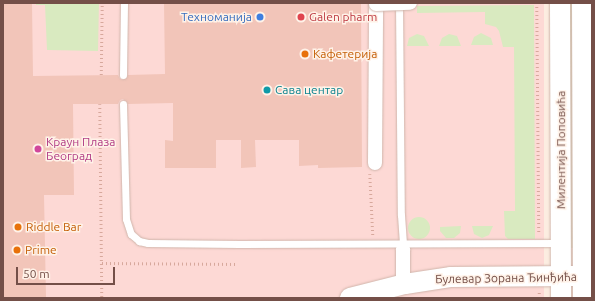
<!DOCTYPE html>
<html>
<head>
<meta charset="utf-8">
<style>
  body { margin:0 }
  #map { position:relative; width:595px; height:301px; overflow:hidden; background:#fcede1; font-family:Ubuntu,sans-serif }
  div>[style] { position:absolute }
  .commercial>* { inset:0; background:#fdd9d5; transform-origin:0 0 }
  .green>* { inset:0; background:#d9eac0; transform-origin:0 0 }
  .round { border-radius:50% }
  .building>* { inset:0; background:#f2c5b9 }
  .path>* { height:2.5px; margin-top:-1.25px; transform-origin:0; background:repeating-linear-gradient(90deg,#d7a89c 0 1px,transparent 0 4px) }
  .roads { filter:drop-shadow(0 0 1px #d0b5ab) drop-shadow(0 0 1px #d0b5ab) }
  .lane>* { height:7px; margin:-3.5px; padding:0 3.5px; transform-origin:3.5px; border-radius:3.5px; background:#fff }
  .street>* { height:14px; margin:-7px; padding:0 7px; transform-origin:7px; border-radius:7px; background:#fff }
  .secondary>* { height:20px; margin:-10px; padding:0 10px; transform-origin:10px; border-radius:10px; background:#fff }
  .bridges { filter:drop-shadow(0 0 1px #d0b5ab) drop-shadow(0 0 1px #d0b5ab) }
  .street-bridge>* { height:14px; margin:-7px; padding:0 7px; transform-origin:7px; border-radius:7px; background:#fff }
  .dots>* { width:11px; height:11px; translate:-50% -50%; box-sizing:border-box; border:2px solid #fff2e8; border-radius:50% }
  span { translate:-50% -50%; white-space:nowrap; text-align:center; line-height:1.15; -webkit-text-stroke:3px #fff2e8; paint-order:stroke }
  .shop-label { font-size:12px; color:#366cbe }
  .right { translate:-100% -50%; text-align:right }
  .health-label { font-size:12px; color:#be3a42 }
  .left { translate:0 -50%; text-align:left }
  .food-label { font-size:12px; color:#c56008 }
  .culture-label { font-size:12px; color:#0d838f }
  .hotel-label { font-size:12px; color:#b23c85 }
  .street-label { font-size:12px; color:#744f48 }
  .frame { position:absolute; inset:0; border:4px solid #744f48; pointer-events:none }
  .scale { position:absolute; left:16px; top:267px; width:99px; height:18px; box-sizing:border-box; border:2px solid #744f48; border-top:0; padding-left:5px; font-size:12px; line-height:14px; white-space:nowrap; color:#744f48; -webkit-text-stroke:3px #fff2e8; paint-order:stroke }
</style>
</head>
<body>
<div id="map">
  <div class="commercial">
    <div style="left:3px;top:3px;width:541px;height:295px"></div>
  </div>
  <div class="green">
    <div style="clip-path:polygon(36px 3px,99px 3px,98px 51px,47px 50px,45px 5px,36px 5px)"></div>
    <div style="left:566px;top:3px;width:7px;height:245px"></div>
    <div style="clip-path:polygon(534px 5px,535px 239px,508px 239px,505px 236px,504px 211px,515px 211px,514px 47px,503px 47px,499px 31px,496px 27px,485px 24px,485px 12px,417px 13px,417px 6px)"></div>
    <div style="clip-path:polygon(481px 33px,491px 38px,493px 45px,471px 45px,474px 37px)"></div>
    <div style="clip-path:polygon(417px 34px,424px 36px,429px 46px,407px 46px,409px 38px)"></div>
    <div style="clip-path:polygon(449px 34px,457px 36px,461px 46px,439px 46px,442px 38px)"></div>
    <div class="round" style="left:408px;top:217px;width:22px;height:22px"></div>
    <div style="clip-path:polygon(461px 226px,460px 233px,454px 238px,446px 238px,440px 231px,440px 227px)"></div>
    <div style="clip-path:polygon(472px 226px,493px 226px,489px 235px,482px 238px,474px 234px)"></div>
  </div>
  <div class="building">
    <div style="clip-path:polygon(3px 3px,32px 3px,33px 76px,118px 75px,120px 79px,123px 80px,128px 75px,165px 74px,164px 3px,361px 3px,362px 167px,318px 168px,318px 165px,299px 166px,299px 140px,255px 140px,256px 167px,241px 168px,241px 140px,216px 140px,216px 168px,165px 168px,165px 140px,173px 141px,173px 103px,128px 104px,123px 99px,120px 100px,118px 104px,73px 104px,74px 195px,44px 195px,46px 297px,3px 298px)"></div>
  </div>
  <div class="path">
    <div style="left:537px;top:3px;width:231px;rotate:89.5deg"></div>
    <div style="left:101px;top:75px;width:72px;rotate:-89.2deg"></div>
    <div style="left:100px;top:104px;width:194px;rotate:89.4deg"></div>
    <div style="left:370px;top:174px;width:61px;rotate:87.2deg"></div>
    <div style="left:102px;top:263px;width:136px;rotate:0.4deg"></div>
    <div style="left:539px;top:298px;width:7px;rotate:-90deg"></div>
  </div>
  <div class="roads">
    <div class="lane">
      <div style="left:399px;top:3px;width:212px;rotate:89.5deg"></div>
      <div style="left:401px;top:215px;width:29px;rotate:86deg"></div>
      <div style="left:403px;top:244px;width:6px;rotate:59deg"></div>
      <div style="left:406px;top:249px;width:33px;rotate:90deg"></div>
      <div style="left:123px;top:75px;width:72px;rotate:-89.2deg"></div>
      <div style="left:123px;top:104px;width:115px;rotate:88.5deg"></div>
      <div style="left:126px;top:219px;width:16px;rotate:72deg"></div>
      <div style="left:131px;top:234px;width:11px;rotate:41deg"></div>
      <div style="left:139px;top:241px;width:9px;rotate:13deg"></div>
      <div style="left:148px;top:243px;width:91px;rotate:0.6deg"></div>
      <div style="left:239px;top:244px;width:320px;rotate:-0.2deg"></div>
      <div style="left:399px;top:284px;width:35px;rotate:-90deg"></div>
      <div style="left:399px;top:249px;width:6px;rotate:-51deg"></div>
    </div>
    <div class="street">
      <div style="left:375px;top:163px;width:160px;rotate:-89.6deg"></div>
    </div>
    <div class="secondary">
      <div style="left:560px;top:3px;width:295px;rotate:89.8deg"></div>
      <div style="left:582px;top:3px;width:295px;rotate:89.8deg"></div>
      <div style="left:350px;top:298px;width:57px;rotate:-14.3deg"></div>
      <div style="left:405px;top:284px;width:47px;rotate:-8.7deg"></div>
      <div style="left:451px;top:277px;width:123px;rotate:-0.5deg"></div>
    </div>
  </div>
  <div class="bridges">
    <div class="street-bridge">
      <div style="left:376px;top:4px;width:34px;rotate:-2deg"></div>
    </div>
  </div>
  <div class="dots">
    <div style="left:260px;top:17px;background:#3f7fe0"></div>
    <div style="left:301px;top:17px;background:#e0444e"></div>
    <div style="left:305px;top:54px;background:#e8710a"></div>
    <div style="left:267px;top:90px;background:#0f9aa8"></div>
    <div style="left:38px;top:149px;background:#d1479c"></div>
    <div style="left:18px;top:227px;background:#e8710a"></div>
    <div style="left:17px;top:250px;background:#e8710a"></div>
  </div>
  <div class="shop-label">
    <span class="right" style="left:252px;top:17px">Техноманија</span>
  </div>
  <div class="health-label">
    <span class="left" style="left:309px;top:17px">Galen pharm</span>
  </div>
  <div class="food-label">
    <span class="left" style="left:313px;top:54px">Кафетерија</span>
    <span class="left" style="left:26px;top:227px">Riddle Bar</span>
    <span class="left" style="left:25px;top:250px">Prime</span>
  </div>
  <div class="culture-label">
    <span class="left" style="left:275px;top:90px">Сава центар</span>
  </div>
  <div class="hotel-label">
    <span class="left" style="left:46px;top:149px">Краун Плаза<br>Београд</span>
  </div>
  <div class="street-label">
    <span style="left:561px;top:150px;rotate:-90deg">Милентија Поповића</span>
    <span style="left:506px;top:278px;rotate:-1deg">Булевар Зорана Ђинђића</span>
  </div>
  <div class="frame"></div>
  <div class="scale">50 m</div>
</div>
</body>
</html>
